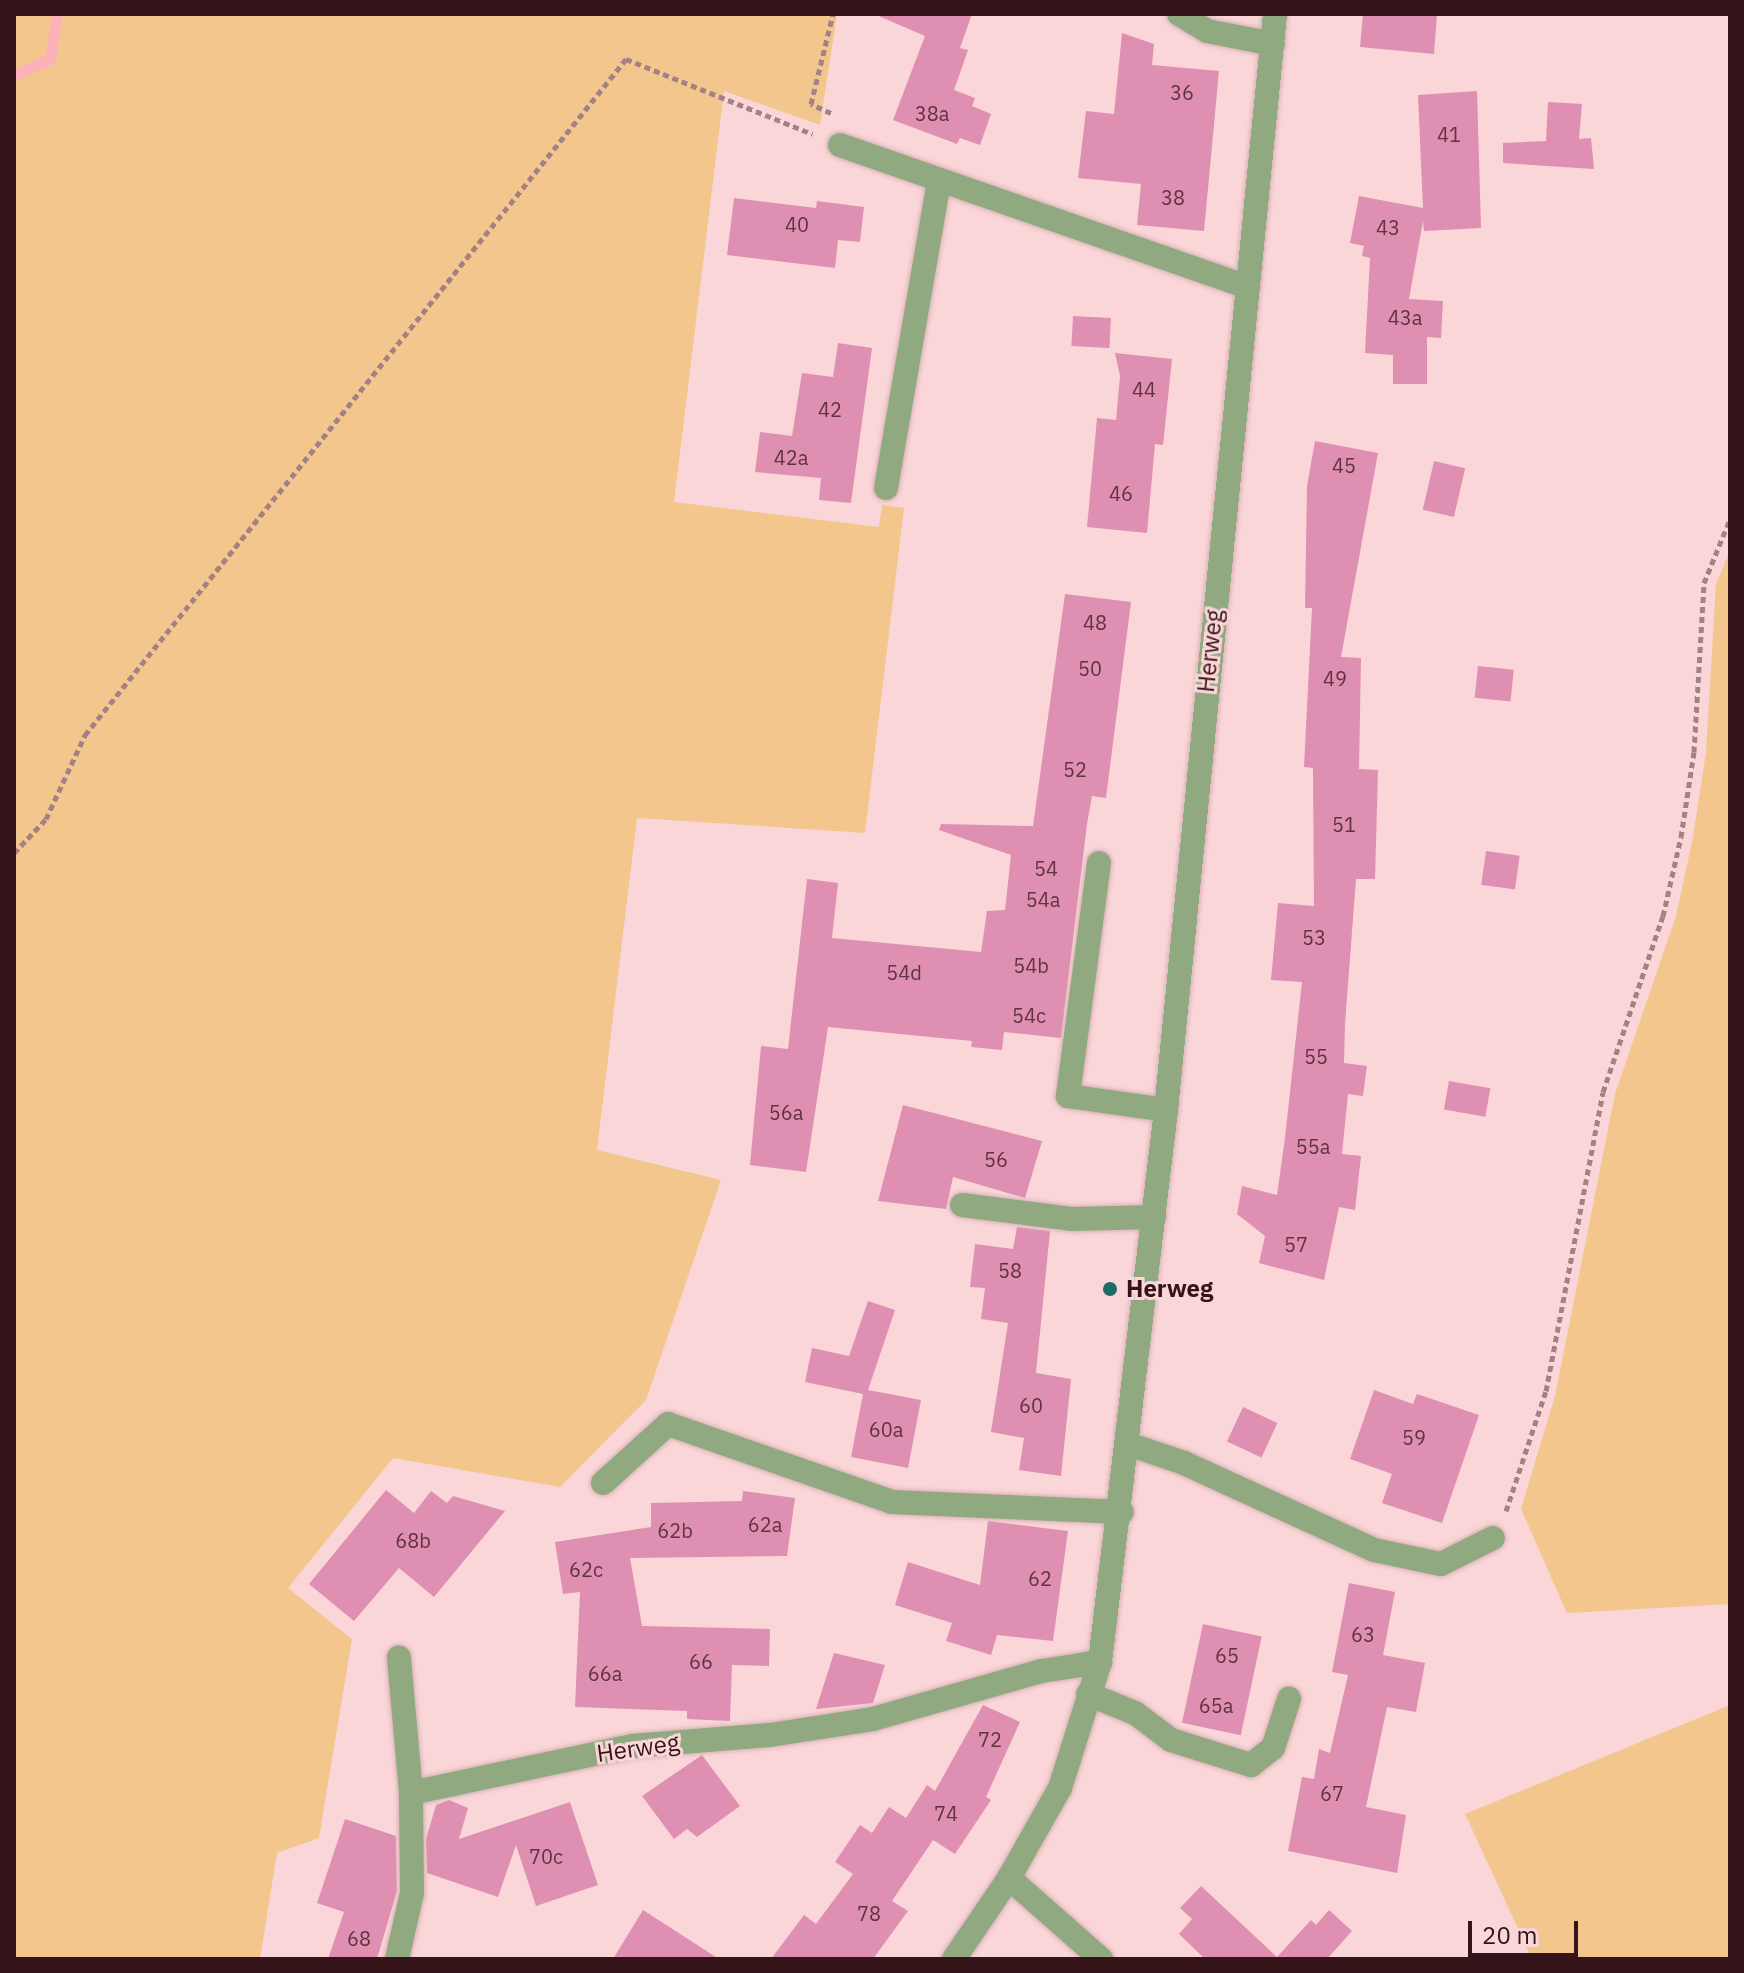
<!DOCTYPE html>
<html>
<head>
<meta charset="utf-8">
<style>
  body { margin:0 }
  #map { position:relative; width:1744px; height:1973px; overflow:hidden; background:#fbd6d8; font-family:"IBM Plex Sans",sans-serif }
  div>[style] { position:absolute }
  .green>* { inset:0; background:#f2c68c }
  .stream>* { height:11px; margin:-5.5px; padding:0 5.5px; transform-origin:5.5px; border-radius:5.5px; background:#fbb2b9 }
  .building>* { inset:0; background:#df8fb1; transform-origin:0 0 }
  .path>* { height:5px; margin-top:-2.5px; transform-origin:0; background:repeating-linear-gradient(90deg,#a48184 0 6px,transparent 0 10px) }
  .roads { filter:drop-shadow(0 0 2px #d7b3b6) drop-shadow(0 0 2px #d7b3b6) }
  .minor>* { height:24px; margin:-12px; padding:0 12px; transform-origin:12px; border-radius:12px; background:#90a980 }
  .dots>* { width:22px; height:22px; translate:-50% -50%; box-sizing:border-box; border:4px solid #fbd6d8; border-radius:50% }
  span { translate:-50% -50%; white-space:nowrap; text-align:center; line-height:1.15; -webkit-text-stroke:6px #fbd6d8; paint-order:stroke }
  .number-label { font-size:20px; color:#60333f }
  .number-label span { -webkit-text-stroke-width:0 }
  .street-label { font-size:24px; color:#351419 }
  .poi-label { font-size:24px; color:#351419; font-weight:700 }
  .left { translate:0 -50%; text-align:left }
  .frame { position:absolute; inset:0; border:16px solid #351419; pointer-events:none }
  .scale { position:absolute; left:1468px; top:1921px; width:110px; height:36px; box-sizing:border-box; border:4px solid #351419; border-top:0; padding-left:10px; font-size:24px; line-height:28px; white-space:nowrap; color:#351419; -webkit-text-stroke:6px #fbd6d8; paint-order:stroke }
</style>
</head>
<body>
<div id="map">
  <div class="green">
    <div style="clip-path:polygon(14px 14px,837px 14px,820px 125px,724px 91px,674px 502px,879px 527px,882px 505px,904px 508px,865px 833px,637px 818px,597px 1150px,721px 1180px,646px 1400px,560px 1487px,393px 1458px,288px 1588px,352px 1639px,319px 1838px,277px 1853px,260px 1959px,14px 1959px)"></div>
    <div style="clip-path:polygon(1730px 551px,1730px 1604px,1567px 1613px,1521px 1509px,1555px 1396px,1615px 1094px,1676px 916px,1693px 837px,1706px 752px,1716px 584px)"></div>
    <div style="clip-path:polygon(1730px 1705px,1730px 1959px,1532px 1959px,1465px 1814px)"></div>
  </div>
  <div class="stream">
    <div style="left:14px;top:75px;width:39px;rotate:-24deg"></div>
    <div style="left:50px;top:59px;width:46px;rotate:-81.2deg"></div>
  </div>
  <div class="building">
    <div style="clip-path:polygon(874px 14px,972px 14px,960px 48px,968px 50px,954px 90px,975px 98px,972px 106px,991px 114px,980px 145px,960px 138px,957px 144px,893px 120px,925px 36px)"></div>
    <div style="clip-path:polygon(1363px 14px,1437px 14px,1434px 54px,1360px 47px)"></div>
    <div style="clip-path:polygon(1122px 33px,1154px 44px,1152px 65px,1219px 71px,1204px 231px,1137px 225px,1141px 184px,1078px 178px,1086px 111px,1114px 114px)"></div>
    <div style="clip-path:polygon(1477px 91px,1481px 228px,1424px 231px,1423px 221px,1409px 299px,1443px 301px,1441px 338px,1427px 337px,1427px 384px,1393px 384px,1393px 355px,1365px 353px,1370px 258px,1362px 256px,1364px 246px,1350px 243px,1359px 196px,1423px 208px,1418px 95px)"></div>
    <div style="clip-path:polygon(1548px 102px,1582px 104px,1579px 139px,1591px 138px,1594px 169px,1503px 163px,1503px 143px,1546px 141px)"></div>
    <div style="clip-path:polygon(734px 198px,816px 208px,817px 201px,864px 207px,860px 242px,838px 240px,835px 268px,727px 255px)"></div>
    <div style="left:1073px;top:316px;width:38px;height:30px;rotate:3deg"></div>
    <div style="clip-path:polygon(838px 343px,872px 348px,851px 503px,819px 500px,821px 478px,755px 472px,760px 432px,792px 436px,802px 373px,833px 377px)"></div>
    <div style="clip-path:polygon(1115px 353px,1172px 359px,1163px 445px,1155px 444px,1147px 533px,1087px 527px,1097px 418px,1116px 420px,1120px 376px)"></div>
    <div style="clip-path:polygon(1315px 441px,1378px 453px,1341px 657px,1361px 658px,1359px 769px,1378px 770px,1375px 879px,1356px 879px,1345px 1024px,1344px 1063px,1367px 1066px,1363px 1096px,1348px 1094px,1342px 1154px,1361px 1156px,1355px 1210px,1339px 1207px,1324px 1280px,1259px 1263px,1265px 1236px,1237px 1214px,1242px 1186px,1277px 1195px,1285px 1138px,1302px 982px,1271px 980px,1278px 903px,1314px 906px,1313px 768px,1304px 767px,1312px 608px,1305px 608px,1307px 486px)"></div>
    <div style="left:1434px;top:461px;width:32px;height:50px;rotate:13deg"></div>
    <div style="clip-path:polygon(1065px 594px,1131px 602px,1106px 798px,1092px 796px,1087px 824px,1061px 1038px,1004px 1032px,1002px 1050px,971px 1047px,972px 1041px,828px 1027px,806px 1172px,750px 1165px,761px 1046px,788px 1049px,807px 879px,838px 883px,832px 938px,981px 952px,987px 911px,1005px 910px,1011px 855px,939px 830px,941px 824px,1033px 826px)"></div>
    <div style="left:1478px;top:666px;width:36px;height:32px;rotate:6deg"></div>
    <div style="left:1486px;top:851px;width:34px;height:34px;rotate:8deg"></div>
    <div style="left:1449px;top:1081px;width:42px;height:29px;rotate:10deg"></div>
    <div style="clip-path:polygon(903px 1105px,1042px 1141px,1025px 1198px,953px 1177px,946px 1209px,878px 1201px)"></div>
    <div style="clip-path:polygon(1017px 1227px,1050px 1231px,1036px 1373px,1071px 1379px,1061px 1476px,1019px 1470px,1024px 1438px,991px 1432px,1008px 1323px,981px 1319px,985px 1288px,970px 1287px,975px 1244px,1013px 1249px)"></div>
    <div style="clip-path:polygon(868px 1301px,895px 1310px,868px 1390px,921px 1400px,908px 1468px,851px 1457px,863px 1394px,805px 1382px,812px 1348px,849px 1356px)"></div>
    <div style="clip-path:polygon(1374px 1390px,1413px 1404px,1417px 1394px,1479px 1415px,1442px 1523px,1382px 1503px,1392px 1474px,1350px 1459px)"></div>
    <div style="left:1243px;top:1407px;width:38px;height:38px;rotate:25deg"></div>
    <div style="clip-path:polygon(386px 1490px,414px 1513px,431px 1491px,447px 1503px,453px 1496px,505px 1511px,434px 1597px,399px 1568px,354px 1621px,309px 1584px)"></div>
    <div style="clip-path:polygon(743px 1491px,795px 1498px,787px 1556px,630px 1558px,642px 1626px,770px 1629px,769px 1666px,732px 1665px,730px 1721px,687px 1719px,687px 1711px,575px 1707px,580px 1592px,563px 1594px,555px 1542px,651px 1527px,651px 1503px,742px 1501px)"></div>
    <div style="clip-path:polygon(988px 1521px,1068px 1531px,1053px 1641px,997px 1635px,991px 1655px,946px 1641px,952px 1623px,895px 1605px,908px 1562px,980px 1585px)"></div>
    <div style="clip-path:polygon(1349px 1583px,1395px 1592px,1383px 1655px,1425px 1663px,1416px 1712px,1387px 1707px,1366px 1807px,1406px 1815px,1397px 1873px,1288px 1851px,1302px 1777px,1314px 1779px,1319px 1749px,1330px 1753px,1348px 1675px,1332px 1672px)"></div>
    <div style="left:1203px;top:1624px;width:60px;height:101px;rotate:12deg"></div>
    <div style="clip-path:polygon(834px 1653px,885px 1665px,873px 1703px,816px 1709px)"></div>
    <div style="clip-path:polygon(983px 1705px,1020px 1722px,986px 1797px,991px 1800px,955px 1854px,933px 1840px,892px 1901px,908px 1911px,873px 1959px,771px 1959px,804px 1915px,816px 1924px,853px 1874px,835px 1862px,860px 1825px,872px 1833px,889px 1807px,906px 1818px,927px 1785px,935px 1791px)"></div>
    <div style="clip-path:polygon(702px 1755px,740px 1806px,697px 1837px,687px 1829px,674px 1839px,642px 1796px)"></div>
    <div style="clip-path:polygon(449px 1800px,468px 1808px,459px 1839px,570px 1802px,598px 1885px,536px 1906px,516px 1845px,498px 1897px,427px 1873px,426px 1839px,436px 1805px)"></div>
    <div style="clip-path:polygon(345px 1819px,396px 1836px,397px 1891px,377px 1959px,328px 1959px,344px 1912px,317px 1903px)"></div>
    <div style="clip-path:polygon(1201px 1886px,1277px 1957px,1311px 1920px,1316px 1925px,1329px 1910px,1352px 1931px,1327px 1959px,1205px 1959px,1179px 1934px,1192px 1919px,1180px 1908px)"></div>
    <div style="clip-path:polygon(643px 1910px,719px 1959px,613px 1959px)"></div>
  </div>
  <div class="path">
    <div style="left:831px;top:113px;width:22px;rotate:-156deg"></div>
    <div style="left:811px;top:104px;width:93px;rotate:-76.3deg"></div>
    <div style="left:14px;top:853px;width:47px;rotate:-46.7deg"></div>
    <div style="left:46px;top:819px;width:93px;rotate:-65.1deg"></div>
    <div style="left:85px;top:735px;width:866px;rotate:-51.33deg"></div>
    <div style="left:626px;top:59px;width:201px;rotate:21.9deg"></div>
    <div style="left:1506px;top:1511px;width:126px;rotate:-71.6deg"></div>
    <div style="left:1546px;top:1391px;width:304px;rotate:-79.2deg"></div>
    <div style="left:1603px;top:1092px;width:186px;rotate:-71.2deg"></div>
    <div style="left:1663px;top:916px;width:81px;rotate:-77.2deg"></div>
    <div style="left:1681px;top:837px;width:86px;rotate:-81.3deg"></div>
    <div style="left:1694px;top:752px;width:169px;rotate:-86.6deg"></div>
    <div style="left:1704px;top:583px;width:69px;rotate:-67.9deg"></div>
  </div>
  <div class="roads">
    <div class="minor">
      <div style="left:1179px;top:14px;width:33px;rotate:31deg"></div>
      <div style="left:1207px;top:31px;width:67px;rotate:11.1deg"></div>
      <div style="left:840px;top:145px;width:432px;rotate:19.2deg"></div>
      <div style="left:886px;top:488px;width:312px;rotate:-80.2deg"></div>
      <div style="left:1099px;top:863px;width:235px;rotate:97.6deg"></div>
      <div style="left:1068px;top:1096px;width:99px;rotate:8.1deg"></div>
      <div style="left:962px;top:1205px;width:112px;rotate:7.2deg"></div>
      <div style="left:1073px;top:1219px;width:81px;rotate:-1.4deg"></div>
      <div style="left:1128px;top:1444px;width:59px;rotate:18.7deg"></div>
      <div style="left:1184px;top:1463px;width:209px;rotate:24.6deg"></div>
      <div style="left:1374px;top:1550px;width:68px;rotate:11.8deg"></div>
      <div style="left:1441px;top:1564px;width:58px;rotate:-26.6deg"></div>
      <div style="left:603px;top:1483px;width:88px;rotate:-42.2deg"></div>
      <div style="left:668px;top:1424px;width:237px;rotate:19.2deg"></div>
      <div style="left:892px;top:1502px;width:230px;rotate:2.5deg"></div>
      <div style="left:1088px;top:1694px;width:51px;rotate:22deg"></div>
      <div style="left:1135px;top:1713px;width:45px;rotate:36.9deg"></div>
      <div style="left:1171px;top:1740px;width:84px;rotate:17.4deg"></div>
      <div style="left:1251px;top:1765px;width:28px;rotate:-38deg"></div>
      <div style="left:1273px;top:1748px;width:52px;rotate:-71.9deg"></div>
      <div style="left:411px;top:1793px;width:226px;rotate:-12deg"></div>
      <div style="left:632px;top:1746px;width:138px;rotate:-4.6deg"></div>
      <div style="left:770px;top:1735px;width:104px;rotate:-8.8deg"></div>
      <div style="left:873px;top:1719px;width:176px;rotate:-15.9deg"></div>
      <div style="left:1042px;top:1671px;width:59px;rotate:-8.8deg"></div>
      <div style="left:1009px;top:1878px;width:123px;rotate:41.4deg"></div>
      <div style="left:397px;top:1959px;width:68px;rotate:-77.2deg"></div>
      <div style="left:412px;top:1893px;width:100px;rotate:-90.6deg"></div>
      <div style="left:411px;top:1793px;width:136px;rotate:-95.1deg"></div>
      <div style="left:954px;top:1959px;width:98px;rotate:-55.8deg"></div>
      <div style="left:1009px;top:1878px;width:103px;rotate:-60.5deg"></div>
      <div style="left:1060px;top:1788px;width:132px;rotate:-72.4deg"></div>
      <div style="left:1100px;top:1662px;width:556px;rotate:-83.18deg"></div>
      <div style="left:1166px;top:1110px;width:1101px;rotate:-84.32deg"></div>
    </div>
  </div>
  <div class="dots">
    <div style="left:1110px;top:1289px;background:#1e6a69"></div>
  </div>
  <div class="number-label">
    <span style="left:1182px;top:92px">36</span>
    <span style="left:932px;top:113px">38a</span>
    <span style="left:1449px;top:134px">41</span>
    <span style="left:1173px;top:197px">38</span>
    <span style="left:797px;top:224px">40</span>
    <span style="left:1388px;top:227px">43</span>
    <span style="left:1405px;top:317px">43a</span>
    <span style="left:1144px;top:389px">44</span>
    <span style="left:830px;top:409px">42</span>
    <span style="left:791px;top:457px">42a</span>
    <span style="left:1344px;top:465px">45</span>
    <span style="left:1121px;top:493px">46</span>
    <span style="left:1095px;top:622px">48</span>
    <span style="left:1090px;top:668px">50</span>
    <span style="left:1335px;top:678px">49</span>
    <span style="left:1075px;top:769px">52</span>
    <span style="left:1344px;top:824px">51</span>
    <span style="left:1046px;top:868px">54</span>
    <span style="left:1043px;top:899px">54a</span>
    <span style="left:1314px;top:937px">53</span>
    <span style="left:1031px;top:965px">54b</span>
    <span style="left:904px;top:972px">54d</span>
    <span style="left:1029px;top:1015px">54c</span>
    <span style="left:1316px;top:1056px">55</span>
    <span style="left:786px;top:1112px">56a</span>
    <span style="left:1313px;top:1146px">55a</span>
    <span style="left:996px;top:1159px">56</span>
    <span style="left:1296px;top:1244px">57</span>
    <span style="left:1010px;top:1270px">58</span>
    <span style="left:1031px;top:1405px">60</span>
    <span style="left:886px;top:1429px">60a</span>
    <span style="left:1414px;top:1437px">59</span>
    <span style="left:765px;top:1524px">62a</span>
    <span style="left:675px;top:1530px">62b</span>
    <span style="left:413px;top:1540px">68b</span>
    <span style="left:586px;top:1569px">62c</span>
    <span style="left:1040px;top:1578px">62</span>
    <span style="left:1363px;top:1634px">63</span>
    <span style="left:1227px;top:1655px">65</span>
    <span style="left:701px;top:1661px">66</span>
    <span style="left:605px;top:1673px">66a</span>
    <span style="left:1216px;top:1705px">65a</span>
    <span style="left:990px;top:1739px">72</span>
    <span style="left:1332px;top:1793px">67</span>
    <span style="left:946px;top:1813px">74</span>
    <span style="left:546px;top:1856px">70c</span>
    <span style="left:869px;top:1913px">78</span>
    <span style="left:359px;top:1938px">68</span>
  </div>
  <div class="street-label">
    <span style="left:1210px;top:651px;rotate:-84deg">Herweg</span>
    <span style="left:638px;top:1748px;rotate:-8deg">Herweg</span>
  </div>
  <div class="poi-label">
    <span class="left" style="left:1126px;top:1289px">Herweg</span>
  </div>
  <div class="frame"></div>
  <div class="scale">20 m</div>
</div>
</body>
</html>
